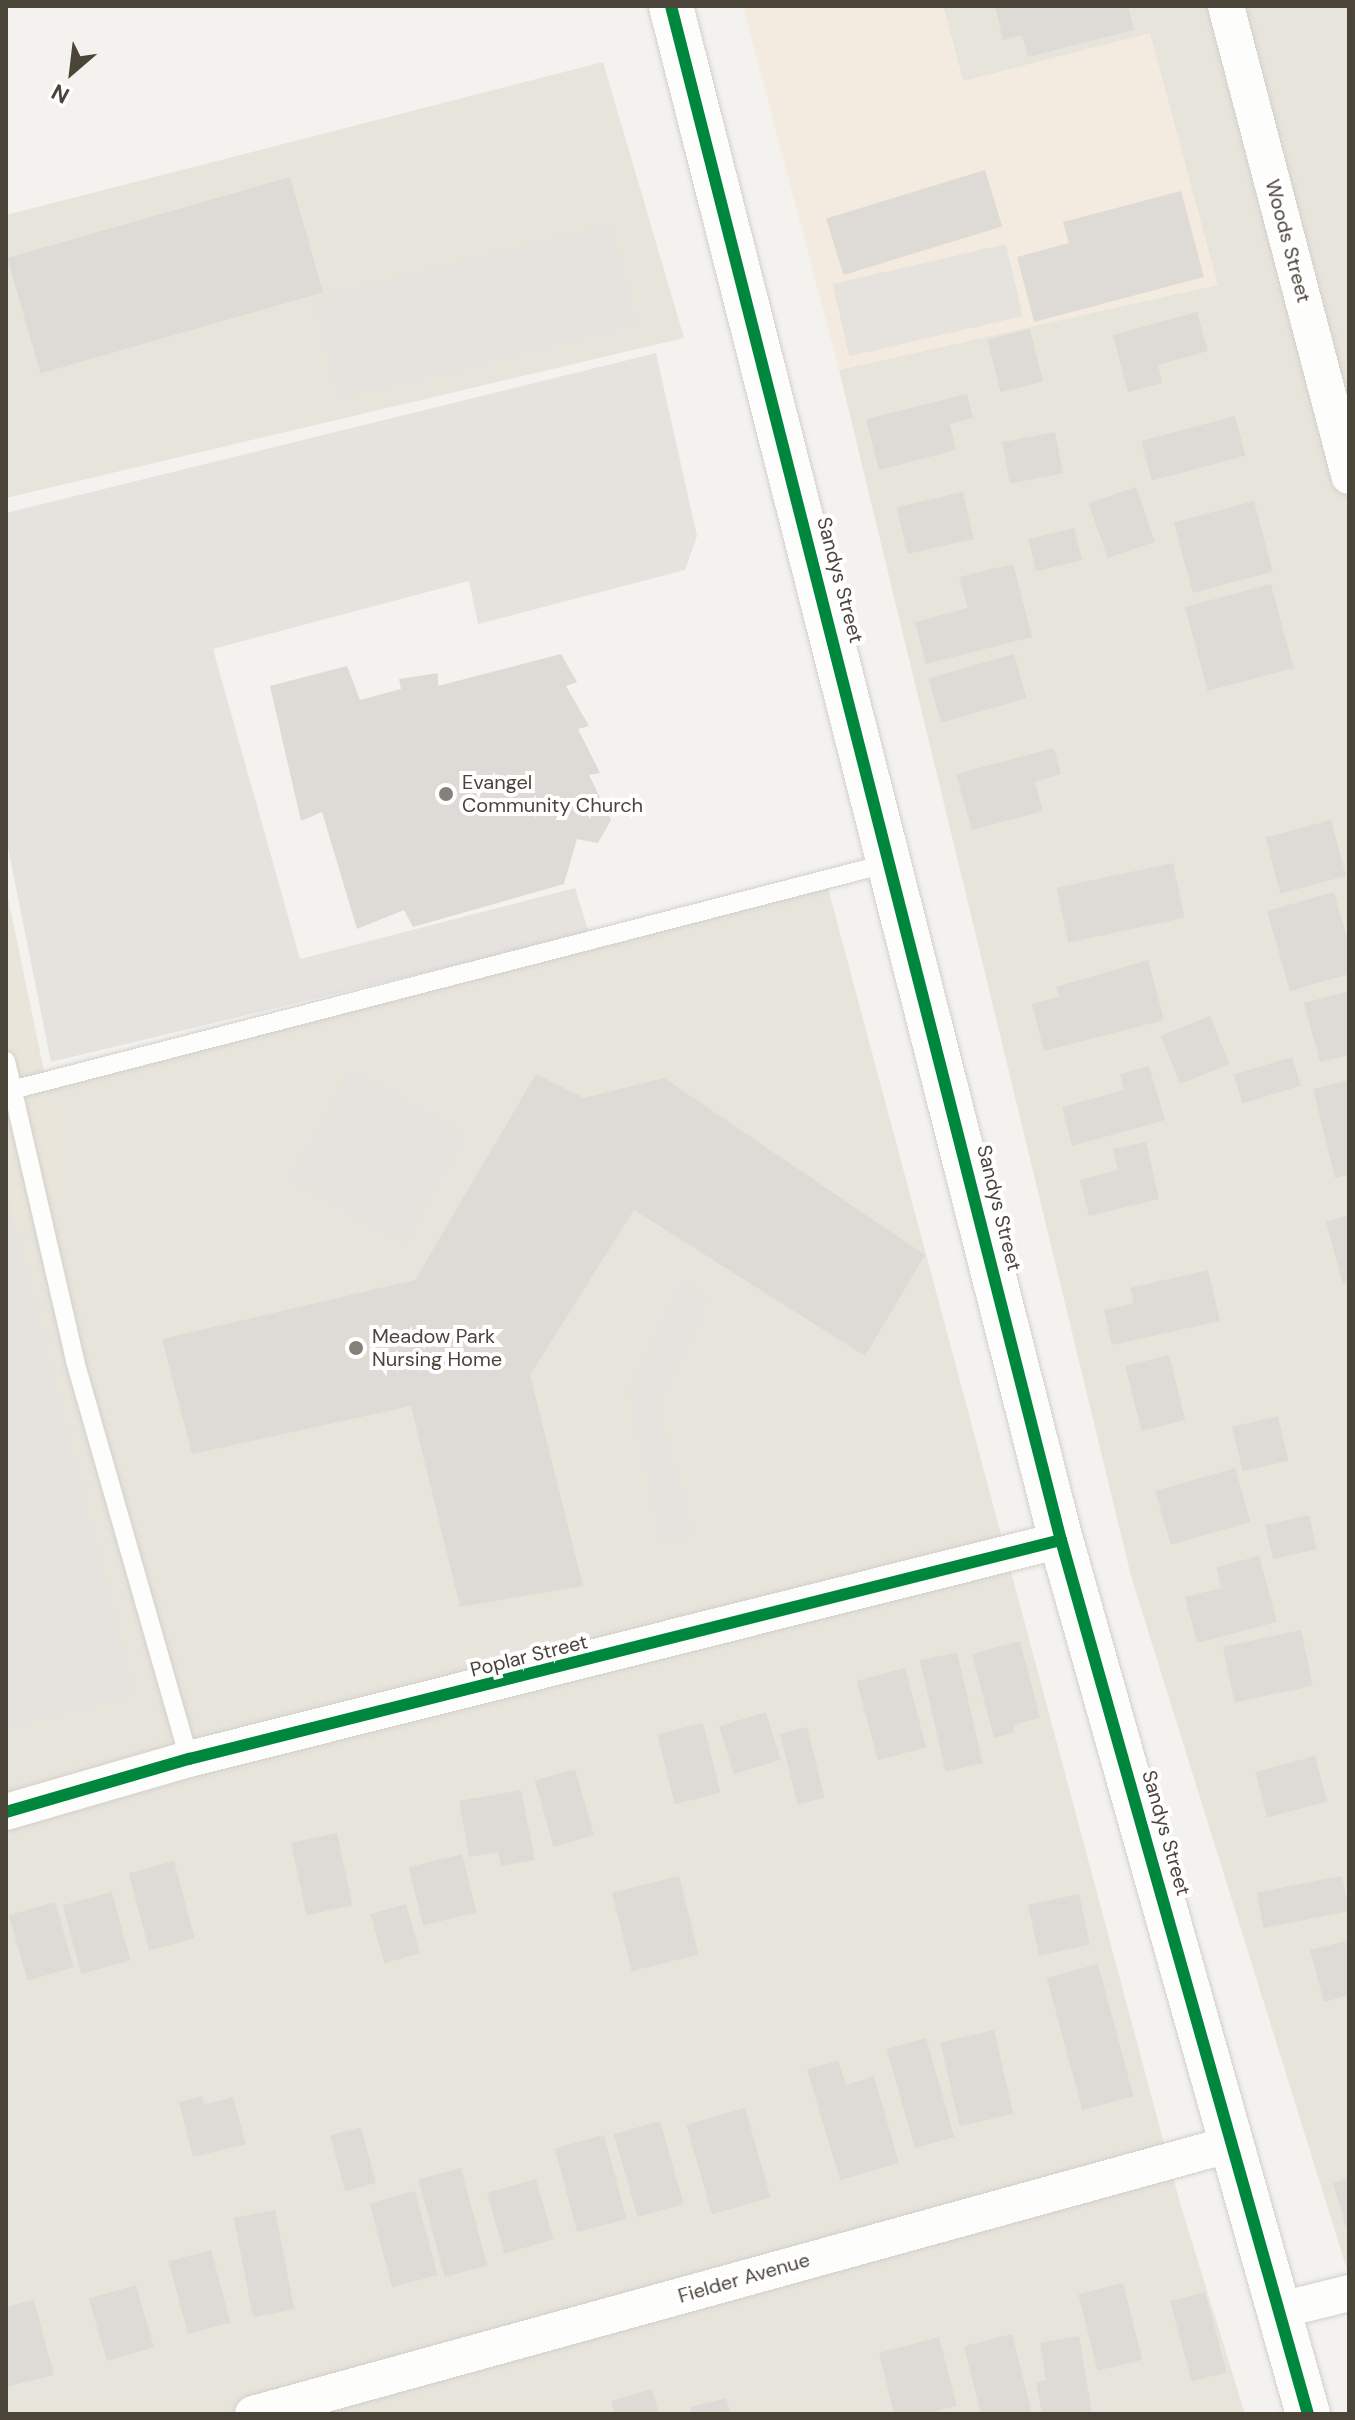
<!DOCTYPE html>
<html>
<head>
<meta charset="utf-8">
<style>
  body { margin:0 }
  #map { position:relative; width:1355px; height:2420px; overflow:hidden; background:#f4f2ee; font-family:"DM Sans",sans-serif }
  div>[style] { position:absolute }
  .residential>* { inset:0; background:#e7e4dc }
  .commercial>* { inset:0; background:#f3ebdf }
  .education>* { inset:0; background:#eae5da }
  .parking>* { inset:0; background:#e6e3df; transform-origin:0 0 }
  .building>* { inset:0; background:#dedbd6; transform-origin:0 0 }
  .roads { filter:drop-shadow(0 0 2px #d2d0cb) drop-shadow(0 0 2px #d2d0cb) }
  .service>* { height:18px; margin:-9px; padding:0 9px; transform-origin:9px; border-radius:9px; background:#fdfdfc }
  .minor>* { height:36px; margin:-18px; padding:0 18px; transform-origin:18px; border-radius:18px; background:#fdfdfc }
  .tertiary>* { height:44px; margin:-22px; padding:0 22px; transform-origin:22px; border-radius:22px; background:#fdfdfc }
  .cycleway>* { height:12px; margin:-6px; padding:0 6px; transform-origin:6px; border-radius:6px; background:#00873e }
  .dots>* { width:22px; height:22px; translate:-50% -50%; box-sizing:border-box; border:4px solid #fff; border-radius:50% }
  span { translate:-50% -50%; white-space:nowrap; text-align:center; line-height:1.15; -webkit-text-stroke:8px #fff; paint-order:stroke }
  .street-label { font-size:20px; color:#4b4439 }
  .poi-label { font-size:20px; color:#4b4439 }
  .left { translate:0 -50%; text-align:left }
  .frame { position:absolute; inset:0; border:8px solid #4b4439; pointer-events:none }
  .north { position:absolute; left:32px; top:32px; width:80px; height:80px; -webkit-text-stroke:6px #fff; paint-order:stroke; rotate:208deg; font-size:22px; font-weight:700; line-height:32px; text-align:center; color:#4b4439 }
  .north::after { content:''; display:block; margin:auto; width:28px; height:36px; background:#4b4439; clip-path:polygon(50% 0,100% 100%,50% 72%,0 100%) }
</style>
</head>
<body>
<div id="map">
  <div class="residential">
    <div style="clip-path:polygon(943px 6px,1349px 6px,1349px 2276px,1131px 1576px,839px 370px,1218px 284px,963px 81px)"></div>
    <div style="clip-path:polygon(603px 62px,684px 338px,6px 498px,6px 215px)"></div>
    <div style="clip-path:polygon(828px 888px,1180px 2203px,1245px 2414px,6px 2414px,6px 1242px,47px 1080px)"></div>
  </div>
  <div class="commercial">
    <div style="clip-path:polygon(743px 6px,943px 6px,963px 81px,1150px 33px,1218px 285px,839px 370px)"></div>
  </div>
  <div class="education">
    <div style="clip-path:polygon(6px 888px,68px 1187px,6px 1242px)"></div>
  </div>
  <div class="parking">
    <div style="left:612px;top:224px;width:104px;height:307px;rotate:76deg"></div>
    <div style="left:1006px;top:244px;width:74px;height:178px;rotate:77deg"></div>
    <div style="clip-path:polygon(656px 353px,697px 536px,685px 570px,478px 624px,469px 581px,213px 649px,300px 959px,575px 888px,589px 933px,51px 1062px,6px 838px,6px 513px)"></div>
    <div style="left:351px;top:1069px;width:132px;height:127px;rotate:29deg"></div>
    <div style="clip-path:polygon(6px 1189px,135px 1695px,6px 1727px)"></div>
    <div style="clip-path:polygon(682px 1278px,710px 1297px,658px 1409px,695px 1536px,663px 1546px,628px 1390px)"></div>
  </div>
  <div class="building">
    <div style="clip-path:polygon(995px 6px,1128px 6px,1134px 30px,1028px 57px,1022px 35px,1003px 40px)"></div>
    <div style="left:985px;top:170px;width:59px;height:166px;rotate:73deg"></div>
    <div style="left:290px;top:177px;width:120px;height:294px;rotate:74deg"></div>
    <div style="clip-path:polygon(1181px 191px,1204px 277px,1034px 322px,1017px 257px,1069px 243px,1063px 222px)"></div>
    <div style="clip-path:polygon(1197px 312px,1208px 351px,1158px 365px,1162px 383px,1128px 392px,1113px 335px)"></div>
    <div style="left:1030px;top:329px;width:54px;height:44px;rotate:76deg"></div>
    <div style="clip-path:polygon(967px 394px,973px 418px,950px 424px,956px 450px,879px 470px,866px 419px)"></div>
    <div style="left:1235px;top:416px;width:41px;height:97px;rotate:75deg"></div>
    <div style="left:1055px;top:432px;width:42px;height:54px;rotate:79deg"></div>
    <div style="left:1136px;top:487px;width:58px;height:50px;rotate:71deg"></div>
    <div style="left:963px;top:492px;width:48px;height:68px;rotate:77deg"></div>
    <div style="left:1254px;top:501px;width:73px;height:83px;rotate:75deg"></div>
    <div style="left:1074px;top:528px;width:33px;height:47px;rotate:76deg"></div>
    <div style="clip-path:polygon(1013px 564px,1032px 637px,926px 664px,915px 622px,968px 608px,959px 577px)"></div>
    <div style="left:1271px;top:584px;width:87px;height:89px;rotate:75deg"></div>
    <div style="clip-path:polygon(561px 654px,577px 682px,566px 686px,589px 726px,578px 729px,600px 773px,589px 775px,611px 820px,598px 843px,577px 839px,564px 884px,413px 927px,404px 910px,357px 929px,322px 812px,301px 821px,270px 686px,347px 666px,360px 700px,401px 689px,399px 679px,438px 673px,438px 686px)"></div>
    <div style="left:1014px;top:654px;width:46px;height:89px;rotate:74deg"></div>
    <div style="clip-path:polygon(1054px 748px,1061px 774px,1035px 782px,1043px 811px,972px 830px,956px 774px)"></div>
    <div style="left:1331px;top:820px;width:58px;height:68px;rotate:75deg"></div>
    <div style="left:1173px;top:863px;width:56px;height:119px;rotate:78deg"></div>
    <div style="clip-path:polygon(1334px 892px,1349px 945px,1349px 974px,1290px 991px,1267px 911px)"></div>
    <div style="clip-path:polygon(1148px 960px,1164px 1020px,1044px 1051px,1032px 1004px,1059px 997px,1056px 987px)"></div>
    <div style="clip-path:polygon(1349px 991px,1349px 1055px,1320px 1062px,1304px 1003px)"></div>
    <div style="left:1210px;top:1016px;width:52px;height:53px;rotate:68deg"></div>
    <div style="left:1292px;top:1057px;width:30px;height:61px;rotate:73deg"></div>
    <div style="clip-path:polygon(1149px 1066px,1165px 1120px,1072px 1146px,1062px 1107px,1124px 1090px,1120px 1074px)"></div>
    <div style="clip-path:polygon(536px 1074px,584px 1098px,664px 1078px,925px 1255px,865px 1356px,634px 1210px,530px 1375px,583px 1586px,460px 1607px,411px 1406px,192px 1454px,162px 1339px,415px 1280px)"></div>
    <div style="clip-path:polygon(1349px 1080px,1349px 1175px,1335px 1178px,1313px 1089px)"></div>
    <div style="clip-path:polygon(1146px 1142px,1159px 1199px,1089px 1216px,1080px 1180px,1118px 1170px,1113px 1149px)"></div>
    <div style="clip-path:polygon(1349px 1215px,1349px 1282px,1343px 1284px,1326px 1222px)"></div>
    <div style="clip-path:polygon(1208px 1270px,1220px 1321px,1112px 1345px,1104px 1310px,1134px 1303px,1130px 1288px)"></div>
    <div style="left:1169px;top:1355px;width:67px;height:45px;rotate:76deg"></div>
    <div style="left:1278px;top:1416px;width:46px;height:47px;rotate:77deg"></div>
    <div style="left:1235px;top:1468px;width:56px;height:83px;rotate:74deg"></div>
    <div style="left:1309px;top:1515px;width:35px;height:45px;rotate:77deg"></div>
    <div style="clip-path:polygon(1259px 1556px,1277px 1622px,1197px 1643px,1185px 1597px,1221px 1588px,1216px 1567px)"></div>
    <div style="left:1301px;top:1630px;width:57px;height:80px;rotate:78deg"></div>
    <div style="clip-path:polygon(1020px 1641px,1040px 1718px,1013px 1725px,1015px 1732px,994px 1738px,972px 1654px)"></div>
    <div style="left:957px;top:1652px;width:114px;height:38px;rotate:77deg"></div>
    <div style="left:905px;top:1668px;width:82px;height:50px;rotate:75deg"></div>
    <div style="left:766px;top:1712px;width:50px;height:49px;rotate:73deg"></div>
    <div style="left:703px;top:1723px;width:72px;height:47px;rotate:76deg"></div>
    <div style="left:807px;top:1727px;width:73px;height:28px;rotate:76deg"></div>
    <div style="left:1315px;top:1756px;width:47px;height:62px;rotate:75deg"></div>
    <div style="left:575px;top:1769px;width:69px;height:42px;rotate:74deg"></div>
    <div style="clip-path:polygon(521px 1790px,535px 1860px,501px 1866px,498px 1852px,469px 1857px,459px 1801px)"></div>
    <div style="left:337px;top:1833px;width:74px;height:47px;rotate:78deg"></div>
    <div style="left:462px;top:1854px;width:60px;height:55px;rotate:76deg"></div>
    <div style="left:174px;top:1861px;width:80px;height:47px;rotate:75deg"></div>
    <div style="left:679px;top:1876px;width:81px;height:69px;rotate:76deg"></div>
    <div style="left:1342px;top:1876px;width:36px;height:87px;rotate:79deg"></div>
    <div style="left:112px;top:1892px;width:71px;height:51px;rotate:75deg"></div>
    <div style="left:1079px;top:1894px;width:52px;height:52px;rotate:78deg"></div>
    <div style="left:55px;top:1902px;width:68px;height:48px;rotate:74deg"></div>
    <div style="left:406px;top:1904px;width:51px;height:37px;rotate:74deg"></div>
    <div style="clip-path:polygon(1349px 1940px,1349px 1995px,1324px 2002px,1310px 1950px)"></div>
    <div style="left:1098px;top:1964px;width:137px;height:53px;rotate:75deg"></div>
    <div style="left:994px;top:2030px;width:86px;height:55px;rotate:77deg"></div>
    <div style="left:926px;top:2038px;width:103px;height:41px;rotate:74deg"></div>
    <div style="clip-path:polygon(838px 2061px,846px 2085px,874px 2076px,899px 2163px,840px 2180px,807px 2069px)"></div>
    <div style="clip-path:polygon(202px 2096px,204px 2105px,233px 2097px,246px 2144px,193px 2157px,179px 2102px)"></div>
    <div style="left:745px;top:2108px;width:93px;height:61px;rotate:74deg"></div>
    <div style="left:660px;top:2121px;width:86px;height:48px;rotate:74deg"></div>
    <div style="left:361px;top:2127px;width:58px;height:32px;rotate:75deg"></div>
    <div style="left:604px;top:2135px;width:87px;height:51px;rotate:75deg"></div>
    <div style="left:461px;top:2168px;width:101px;height:44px;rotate:75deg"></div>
    <div style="clip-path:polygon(1349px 2178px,1349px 2226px,1346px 2227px,1333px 2183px)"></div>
    <div style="left:536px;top:2179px;width:63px;height:51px;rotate:74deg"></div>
    <div style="left:415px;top:2191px;width:87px;height:47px;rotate:75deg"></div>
    <div style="left:275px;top:2210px;width:101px;height:42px;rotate:79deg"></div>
    <div style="left:211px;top:2250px;width:75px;height:44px;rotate:75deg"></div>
    <div style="left:1123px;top:2283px;width:79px;height:46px;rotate:76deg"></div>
    <div style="left:136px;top:2285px;width:65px;height:49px;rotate:74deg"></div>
    <div style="left:1205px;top:2292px;width:83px;height:36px;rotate:75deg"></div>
    <div style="clip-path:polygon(34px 2300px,54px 2375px,6px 2387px,6px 2307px)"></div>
    <div style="clip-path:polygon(1012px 2334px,1032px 2414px,981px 2414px,964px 2346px)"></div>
    <div style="clip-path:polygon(1079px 2336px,1092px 2414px,1042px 2414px,1036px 2382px,1046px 2380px,1040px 2343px)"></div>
    <div style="clip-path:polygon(939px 2337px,957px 2406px,924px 2414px,894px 2414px,879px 2353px)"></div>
    <div style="clip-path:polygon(652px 2389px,659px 2414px,615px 2414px,611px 2401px)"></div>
    <div style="clip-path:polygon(726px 2398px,731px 2414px,692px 2414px,690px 2407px)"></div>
  </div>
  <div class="roads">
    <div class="service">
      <div style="left:6px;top:1061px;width:308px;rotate:77deg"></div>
      <div style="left:75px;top:1361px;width:414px;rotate:74deg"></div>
      <div style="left:12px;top:1090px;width:906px;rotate:-14.51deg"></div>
    </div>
    <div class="minor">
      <div style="left:1226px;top:6px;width:486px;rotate:75.3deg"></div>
      <div style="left:6px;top:1812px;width:191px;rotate:-16.2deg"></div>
      <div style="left:189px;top:1759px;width:899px;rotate:-14.1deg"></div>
      <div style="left:1281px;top:2310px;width:70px;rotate:-14deg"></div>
      <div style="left:253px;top:2414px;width:1019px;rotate:-15.43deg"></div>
    </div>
    <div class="tertiary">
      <div style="left:671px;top:6px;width:1583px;rotate:75.74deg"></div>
      <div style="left:1061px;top:1540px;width:908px;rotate:74.22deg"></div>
    </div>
  </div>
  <div class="cycleway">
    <div style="left:671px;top:6px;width:1583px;rotate:75.74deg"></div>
    <div style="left:1061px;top:1540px;width:908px;rotate:74.22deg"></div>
    <div style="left:6px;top:1812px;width:191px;rotate:-16.2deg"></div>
    <div style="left:189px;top:1759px;width:899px;rotate:-14.1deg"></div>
  </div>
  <div class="dots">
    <div style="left:446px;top:794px;background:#868178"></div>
    <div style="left:356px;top:1348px;background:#868178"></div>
  </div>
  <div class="street-label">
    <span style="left:1288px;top:241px;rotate:75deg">Woods Street</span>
    <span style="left:840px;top:580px;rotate:75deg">Sandys Street</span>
    <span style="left:999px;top:1208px;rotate:76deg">Sandys Street</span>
    <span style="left:529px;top:1656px;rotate:-14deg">Poplar Street</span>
    <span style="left:1166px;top:1833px;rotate:74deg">Sandys Street</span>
    <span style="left:744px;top:2278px;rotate:-16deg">Fielder Avenue</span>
  </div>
  <div class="poi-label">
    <span class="left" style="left:462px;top:794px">Evangel<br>Community Church</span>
    <span class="left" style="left:372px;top:1348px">Meadow Park<br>Nursing Home</span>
  </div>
  <div class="frame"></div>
  <div class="north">N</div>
</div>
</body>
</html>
